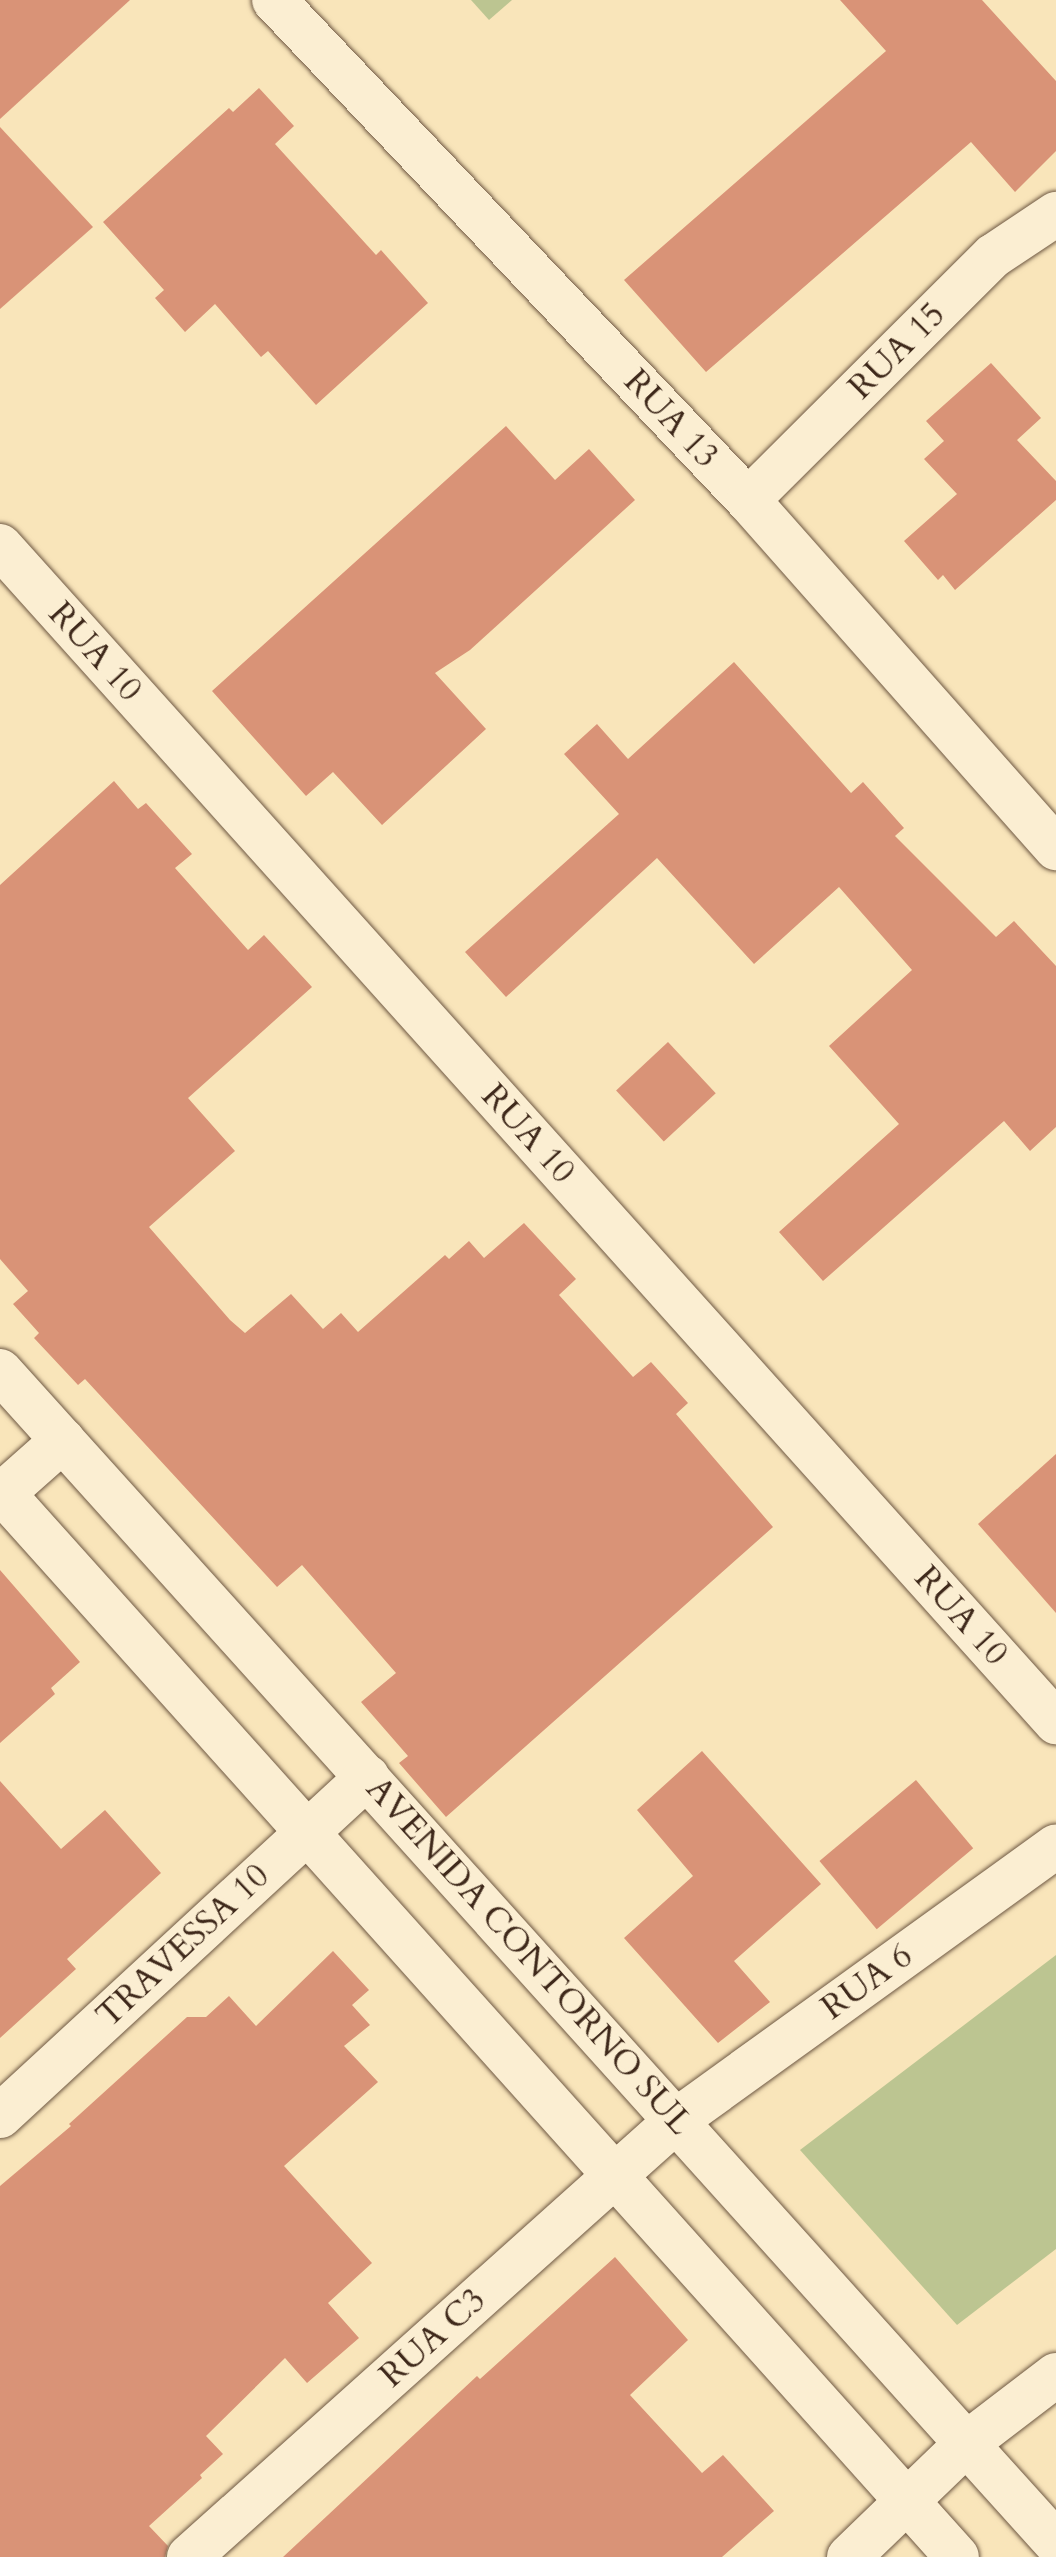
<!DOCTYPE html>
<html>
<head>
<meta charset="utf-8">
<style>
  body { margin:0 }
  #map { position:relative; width:1056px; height:2557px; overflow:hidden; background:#f9e5ba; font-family:Cardo,serif }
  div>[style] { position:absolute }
  .green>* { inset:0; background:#bcc591 }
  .building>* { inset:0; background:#d99377; transform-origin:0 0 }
  .roads { filter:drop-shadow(0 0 2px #6e5843) drop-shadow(0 0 2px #6e5843) }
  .minor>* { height:44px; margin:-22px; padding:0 22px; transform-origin:22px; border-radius:22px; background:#fbeed2 }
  span { translate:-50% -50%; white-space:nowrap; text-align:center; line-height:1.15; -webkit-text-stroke:6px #fbeed2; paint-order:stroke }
  .street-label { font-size:34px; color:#3f291b }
</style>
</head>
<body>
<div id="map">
  <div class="green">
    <div style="clip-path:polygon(471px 0,512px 0,489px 20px)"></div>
    <div style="clip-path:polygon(1056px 1955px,1056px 2249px,957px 2325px,800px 2150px)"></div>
  </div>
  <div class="building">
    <div style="clip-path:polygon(0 0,130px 0,0 119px)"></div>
    <div style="clip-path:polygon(840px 0,982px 0,1056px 81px,1056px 151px,1015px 192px,971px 142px,706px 372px,624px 280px,886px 51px)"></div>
    <div style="clip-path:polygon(259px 88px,294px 126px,275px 144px,376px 255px,381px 250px,428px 303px,316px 405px,268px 351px,261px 357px,215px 304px,185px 332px,155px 298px,164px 290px,103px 222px,229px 108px,233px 112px)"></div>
    <div style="clip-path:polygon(0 127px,93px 227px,0 309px)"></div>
    <div style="clip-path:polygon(991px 363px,1041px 418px,1017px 440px,1056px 481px,1056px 500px,955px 590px,943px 575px,938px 580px,904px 541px,957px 494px,924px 459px,944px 441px,926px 421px)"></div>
    <div style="clip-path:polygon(506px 426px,555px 480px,589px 449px,635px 500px,470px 650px,435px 673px,486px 729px,382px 825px,333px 772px,306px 796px,212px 691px)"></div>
    <div style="clip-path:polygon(734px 662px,851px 793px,863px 782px,904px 828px,895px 836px,996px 937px,1014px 921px,1056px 966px,1056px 1127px,1030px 1151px,1004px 1121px,823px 1281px,779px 1232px,899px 1124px,829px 1046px,912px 970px,839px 887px,754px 964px,657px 858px,506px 997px,465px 952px,619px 814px,564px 754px,597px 724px,628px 759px)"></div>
    <div style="clip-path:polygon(114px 781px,138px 809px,146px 803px,192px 854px,175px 868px,248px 950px,264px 935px,312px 987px,188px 1098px,235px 1151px,149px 1227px,230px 1320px,245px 1333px,291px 1294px,323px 1329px,341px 1313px,358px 1332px,445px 1255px,449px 1259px,469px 1241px,484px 1258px,524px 1223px,576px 1279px,559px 1295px,633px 1377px,651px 1362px,688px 1403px,676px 1414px,773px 1527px,446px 1817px,399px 1763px,408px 1756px,361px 1702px,396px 1673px,302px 1565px,277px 1587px,85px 1379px,78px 1385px,34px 1338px,39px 1333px,13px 1304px,28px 1291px,0 1259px,0 885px)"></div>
    <div style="left:668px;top:1042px;width:70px;height:71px;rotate:47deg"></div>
    <div style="clip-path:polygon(1056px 1454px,1056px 1613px,978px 1524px)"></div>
    <div style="clip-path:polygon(0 1570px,80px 1662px,51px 1688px,55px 1694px,0 1743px)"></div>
    <div style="clip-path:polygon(702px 1751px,821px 1884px,734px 1961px,770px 2002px,718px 2043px,624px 1938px,693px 1876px,637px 1810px)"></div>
    <div style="left:916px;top:1780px;width:89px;height:126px;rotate:50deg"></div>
    <div style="clip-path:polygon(0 1781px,61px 1849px,105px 1810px,161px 1873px,67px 1959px,76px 1969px,0 2038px)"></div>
    <div style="clip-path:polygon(333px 1951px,369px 1990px,352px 2005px,370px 2025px,344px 2046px,378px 2082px,284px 2166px,372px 2263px,328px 2303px,359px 2338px,307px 2383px,285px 2358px,206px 2436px,223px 2454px,200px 2475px,202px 2478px,149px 2526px,168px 2546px,165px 2557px,0 2557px,0 2186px,71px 2126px,69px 2124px,187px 2017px,206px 2017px,229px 1996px,256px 2026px)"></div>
    <div style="clip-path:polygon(615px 2257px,688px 2340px,630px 2395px,702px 2473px,723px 2455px,774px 2511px,722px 2557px,283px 2557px,477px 2376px,480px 2379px)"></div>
  </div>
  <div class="roads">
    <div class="minor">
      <div style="left:274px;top:0;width:689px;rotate:46.53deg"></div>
      <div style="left:748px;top:500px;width:465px;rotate:48.5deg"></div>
      <div style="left:748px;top:500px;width:346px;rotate:-44.9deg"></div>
      <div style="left:993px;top:256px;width:76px;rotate:-33.7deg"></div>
      <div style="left:0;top:546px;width:1581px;rotate:48.08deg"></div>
      <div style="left:0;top:1371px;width:1578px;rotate:47.98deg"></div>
      <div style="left:0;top:1490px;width:1433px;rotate:48.11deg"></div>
      <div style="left:0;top:1496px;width:84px;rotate:-41.6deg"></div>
      <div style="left:0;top:2116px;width:500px;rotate:-42.7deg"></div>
      <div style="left:189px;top:2557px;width:656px;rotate:-41.85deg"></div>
      <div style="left:678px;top:2119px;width:466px;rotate:-35.8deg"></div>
      <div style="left:849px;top:2557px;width:164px;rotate:-44deg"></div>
      <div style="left:967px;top:2443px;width:112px;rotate:-37.4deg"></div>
    </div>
  </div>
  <div class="street-label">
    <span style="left:897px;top:351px;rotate:-45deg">RUA 15</span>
    <span style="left:671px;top:419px;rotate:47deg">RUA 13</span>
    <span style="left:95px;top:652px;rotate:48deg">RUA 10</span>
    <span style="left:528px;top:1134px;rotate:48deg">RUA 10</span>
    <span style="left:961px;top:1616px;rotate:48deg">RUA 10</span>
    <span style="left:183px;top:1946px;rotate:-43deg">TRAVESSA 10</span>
    <span style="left:529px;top:1956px;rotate:48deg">AVENIDA CONTORNO SUL</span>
    <span style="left:867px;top:1982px;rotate:-36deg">RUA 6</span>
    <span style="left:433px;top:2338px;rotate:-42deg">RUA C3</span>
  </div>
</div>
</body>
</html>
